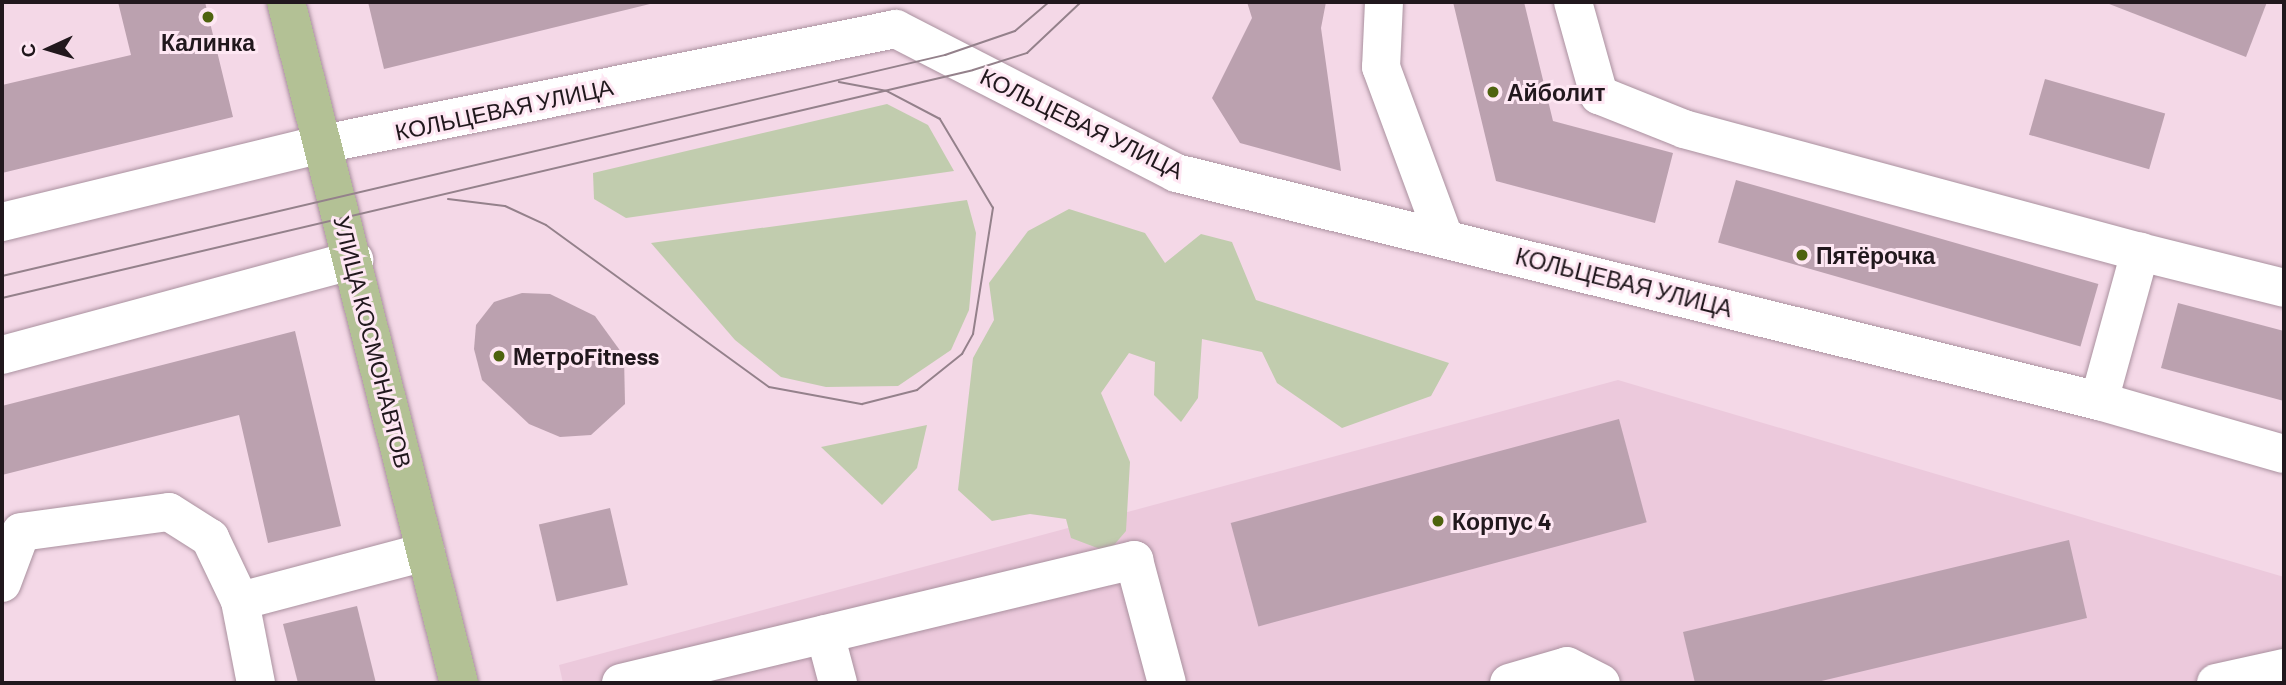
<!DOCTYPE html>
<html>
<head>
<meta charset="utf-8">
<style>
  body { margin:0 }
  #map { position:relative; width:2286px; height:685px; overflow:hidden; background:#f4d8e7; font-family:Barlow,sans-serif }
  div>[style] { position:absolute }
  .built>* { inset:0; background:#ecc9dc }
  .green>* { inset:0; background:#c1ccae }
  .building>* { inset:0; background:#bba1af; transform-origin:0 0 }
  .roads { filter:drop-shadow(0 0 2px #aa919f) drop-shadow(0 0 2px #aa919f) }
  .minor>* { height:38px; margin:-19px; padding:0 19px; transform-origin:19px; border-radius:19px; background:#fff }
  .major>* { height:38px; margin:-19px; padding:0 19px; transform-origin:19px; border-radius:19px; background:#b3c195 }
  .tram>* { height:2px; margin:-1px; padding:0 1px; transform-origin:1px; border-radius:1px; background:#94818b }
  .dots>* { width:19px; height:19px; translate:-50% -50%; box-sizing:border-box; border:4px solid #fee7f3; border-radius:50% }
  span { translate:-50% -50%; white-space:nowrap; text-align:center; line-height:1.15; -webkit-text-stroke:6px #fee7f3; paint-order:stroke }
  .poi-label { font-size:23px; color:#21181d; font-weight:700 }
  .left { translate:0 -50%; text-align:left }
  .street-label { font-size:23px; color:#21181d }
  .frame { position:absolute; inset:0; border:4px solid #21181d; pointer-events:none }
  .north { position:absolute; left:14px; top:14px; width:70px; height:70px; -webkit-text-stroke:5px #fee7f3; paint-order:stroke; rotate:266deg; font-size:19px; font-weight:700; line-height:28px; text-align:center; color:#21181d }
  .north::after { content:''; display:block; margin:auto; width:24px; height:32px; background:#21181d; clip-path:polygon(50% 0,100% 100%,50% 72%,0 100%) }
</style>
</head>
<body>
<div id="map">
  <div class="built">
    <div style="clip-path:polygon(1618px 380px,2284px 577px,2284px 683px,563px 683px,559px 665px)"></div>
  </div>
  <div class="green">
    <div style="clip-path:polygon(887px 104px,928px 125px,954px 171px,626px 218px,594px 199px,593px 173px)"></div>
    <div style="clip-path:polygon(967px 200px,976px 233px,969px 310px,951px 350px,898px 386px,826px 387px,781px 377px,735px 340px,651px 243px)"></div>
    <div style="clip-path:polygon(1069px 209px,1145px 233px,1165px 263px,1201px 234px,1232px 242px,1256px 300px,1449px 363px,1431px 396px,1342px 428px,1277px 383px,1262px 352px,1202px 339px,1198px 398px,1181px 422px,1154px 395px,1155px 362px,1129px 353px,1101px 393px,1130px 462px,1126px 531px,1108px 552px,1071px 538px,1066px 519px,1030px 514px,992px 521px,958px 490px,973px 358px,994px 320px,989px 283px,1028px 231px)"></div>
    <div style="clip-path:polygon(927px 425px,917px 468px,882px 505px,821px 447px)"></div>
  </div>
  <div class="building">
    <div style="clip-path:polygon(118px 2px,205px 2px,233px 117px,2px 173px,2px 85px,131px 55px)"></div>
    <div style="clip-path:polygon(368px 2px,654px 2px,654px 3px,384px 69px)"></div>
    <div style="clip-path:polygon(1247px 2px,1326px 2px,1321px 28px,1341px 171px,1240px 143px,1212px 98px,1252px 18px)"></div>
    <div style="clip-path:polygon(1453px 2px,1524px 2px,1553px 121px,1673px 153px,1655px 223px,1496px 181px)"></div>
    <div style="clip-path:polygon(2104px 2px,2267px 2px,2246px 57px)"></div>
    <div style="left:2045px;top:79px;width:125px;height:58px;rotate:16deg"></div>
    <div style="left:1736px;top:180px;width:377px;height:65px;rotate:16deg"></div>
    <div style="clip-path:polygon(522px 293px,550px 294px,595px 316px,624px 356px,625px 404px,591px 435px,560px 437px,529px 424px,482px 380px,474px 349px,476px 325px,494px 302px)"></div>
    <div style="clip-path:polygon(2178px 303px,2284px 331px,2284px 401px,2161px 368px)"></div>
    <div style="clip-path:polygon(295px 331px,341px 526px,268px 543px,239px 415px,2px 475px,2px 406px)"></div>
    <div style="left:1619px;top:419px;width:107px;height:402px;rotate:75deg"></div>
    <div style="left:610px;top:508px;width:79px;height:73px;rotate:77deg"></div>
    <div style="clip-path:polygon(2069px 540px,2087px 618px,1813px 683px,1695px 683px,1683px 632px)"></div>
    <div style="clip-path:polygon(357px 606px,376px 683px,298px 683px,283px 624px)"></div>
  </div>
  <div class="roads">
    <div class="minor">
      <div style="left:1384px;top:2px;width:65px;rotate:92.6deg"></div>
      <div style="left:1381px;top:67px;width:181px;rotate:69.7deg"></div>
      <div style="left:1573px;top:2px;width:97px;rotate:74.4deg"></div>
      <div style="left:1599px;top:95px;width:92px;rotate:21.8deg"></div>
      <div style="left:1684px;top:129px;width:472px;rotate:15.1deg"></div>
      <div style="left:2px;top:222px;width:330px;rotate:-13.7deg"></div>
      <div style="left:323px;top:144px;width:584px;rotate:-11.35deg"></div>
      <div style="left:896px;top:29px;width:315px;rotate:27.2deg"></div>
      <div style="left:1176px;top:173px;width:951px;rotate:13.88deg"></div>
      <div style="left:2099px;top:401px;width:192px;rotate:16deg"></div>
      <div style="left:2px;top:355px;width:365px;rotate:-15.1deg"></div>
      <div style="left:2099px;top:401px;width:155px;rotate:-74.6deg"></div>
      <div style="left:2140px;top:252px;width:148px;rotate:14deg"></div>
      <div style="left:2px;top:583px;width:54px;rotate:-69.6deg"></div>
      <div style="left:21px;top:532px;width:149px;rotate:-7.7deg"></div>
      <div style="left:169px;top:512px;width:49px;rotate:32.4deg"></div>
      <div style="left:210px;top:538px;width:70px;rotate:64.5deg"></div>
      <div style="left:240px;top:601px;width:192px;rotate:-14.8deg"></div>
      <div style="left:240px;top:601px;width:84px;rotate:79deg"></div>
      <div style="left:825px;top:634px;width:51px;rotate:75.1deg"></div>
      <div style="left:621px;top:683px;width:528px;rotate:-13.48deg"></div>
      <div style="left:1134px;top:560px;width:127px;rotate:75deg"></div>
      <div style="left:1509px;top:683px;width:60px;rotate:-16.3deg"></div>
      <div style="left:1567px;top:666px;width:38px;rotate:27deg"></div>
      <div style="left:2216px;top:683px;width:70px;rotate:-12.4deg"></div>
    </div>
    <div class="major">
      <div style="left:286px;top:2px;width:703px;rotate:75.75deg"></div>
    </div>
  </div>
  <div class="tram">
    <div style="left:448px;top:199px;width:57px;rotate:7deg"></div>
    <div style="left:505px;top:206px;width:45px;rotate:24.9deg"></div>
    <div style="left:546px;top:225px;width:276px;rotate:36deg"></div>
    <div style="left:769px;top:387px;width:95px;rotate:10.4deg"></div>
    <div style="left:862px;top:404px;width:57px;rotate:-14.3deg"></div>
    <div style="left:917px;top:390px;width:58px;rotate:-38.7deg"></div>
    <div style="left:962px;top:354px;width:23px;rotate:-61deg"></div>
    <div style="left:973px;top:334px;width:128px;rotate:-81deg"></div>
    <div style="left:993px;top:208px;width:104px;rotate:-120.8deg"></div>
    <div style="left:940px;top:119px;width:60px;rotate:-152.2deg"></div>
    <div style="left:887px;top:91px;width:49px;rotate:-169.4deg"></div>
    <div style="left:2px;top:276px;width:969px;rotate:-13.19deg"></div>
    <div style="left:945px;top:55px;width:74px;rotate:-18.9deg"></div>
    <div style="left:1015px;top:31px;width:45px;rotate:-40.5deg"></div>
    <div style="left:2px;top:298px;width:997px;rotate:-13.21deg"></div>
    <div style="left:973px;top:70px;width:57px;rotate:-17.5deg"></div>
    <div style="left:1027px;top:53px;width:74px;rotate:-43.4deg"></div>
  </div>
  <div class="dots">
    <div style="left:208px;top:17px;background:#4e630e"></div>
    <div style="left:1493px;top:92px;background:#4e630e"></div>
    <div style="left:1802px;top:255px;background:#4e630e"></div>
    <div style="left:499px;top:356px;background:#4e630e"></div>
    <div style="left:1438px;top:521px;background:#4e630e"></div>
  </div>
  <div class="poi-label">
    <span style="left:208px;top:42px">Калинка</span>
    <span class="left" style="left:1507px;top:92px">Айболит</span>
    <span class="left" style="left:1816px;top:255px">Пятёрочка</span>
    <span class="left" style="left:513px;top:356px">МетроFitness</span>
    <span class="left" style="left:1452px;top:521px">Корпус 4</span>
  </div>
  <div class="street-label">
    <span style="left:504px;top:109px;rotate:-12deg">КОЛЬЦЕВАЯ УЛИЦА</span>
    <span style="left:1082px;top:123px;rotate:26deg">КОЛЬЦЕВАЯ УЛИЦА</span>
    <span style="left:1624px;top:282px;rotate:14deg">КОЛЬЦЕВАЯ УЛИЦА</span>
    <span style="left:373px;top:342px;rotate:76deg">УЛИЦА КОСМОНАВТОВ</span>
  </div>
  <div class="frame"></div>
  <div class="north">С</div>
</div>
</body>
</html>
